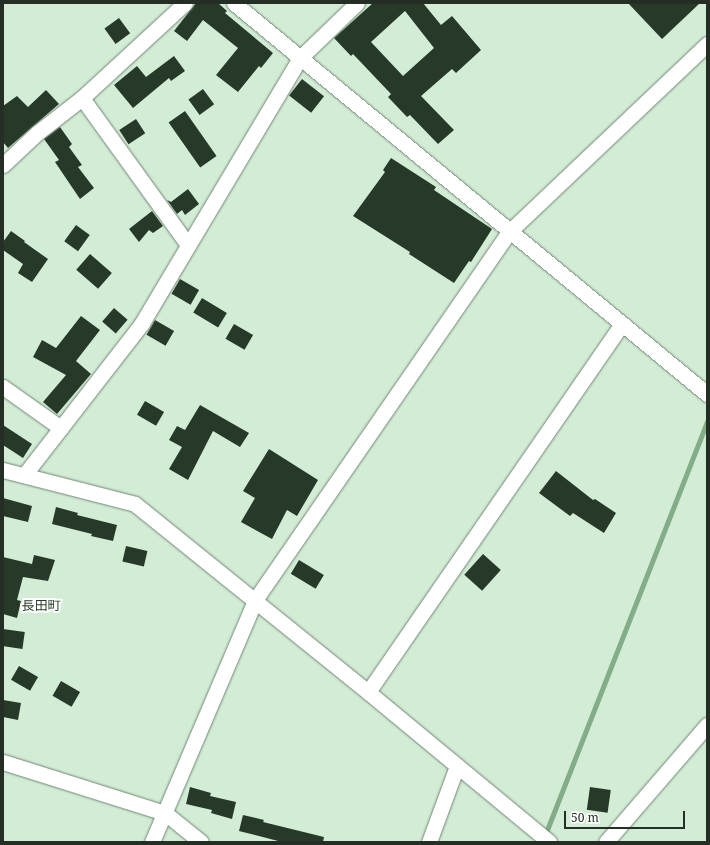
<!DOCTYPE html>
<html>
<head>
<meta charset="utf-8">
<style>
  body { margin:0 }
  #map { position:relative; width:710px; height:845px; overflow:hidden; background:#d3ecd6; font-family:"Noto Serif","Noto Sans JP",serif }
  div>[style] { position:absolute }
  .stream>* { height:5px; margin:-2.5px; padding:0 2.5px; transform-origin:2.5px; border-radius:2.5px; background:#82ad88 }
  .building>* { inset:0; background:#273a29; transform-origin:0 0 }
  .roads { filter:drop-shadow(0 0 1px #708773) drop-shadow(0 0 1px #708773) }
  .street>* { height:15px; margin:-7.5px; padding:0 7.5px; transform-origin:7.5px; border-radius:7.5px; background:#fff }
  span { translate:-50% -50%; white-space:nowrap; text-align:center; line-height:1.15; -webkit-text-stroke:4px #fff; paint-order:stroke }
  .neighbourhood-label { font-size:13px; color:#2a3e2c }
  .frame { position:absolute; inset:0; border:4px solid #242e25; pointer-events:none }
  .scale { position:absolute; left:564px; top:811px; width:121px; height:18px; box-sizing:border-box; border:2px solid #242e25; border-top:0; padding-left:5px; font-size:12px; line-height:14px; white-space:nowrap; color:#242e25; -webkit-text-stroke:3px #fff; paint-order:stroke }
</style>
</head>
<body>
<div id="map">
  <div class="stream">
    <div style="left:545px;top:835px;width:445px;rotate:-68.6deg"></div>
  </div>
  <div class="building">
    <div style="clip-path:polygon(196px 3px,218px 3px,227px 11px,225px 13px,273px 53px,261px 68px,259px 66px,238px 92px,216px 75px,238px 48px,203px 20px,187px 41px,174px 31px)"></div>
    <div style="clip-path:polygon(evenodd,373px 3px,423px 3px,441px 25px,452px 16px,481px 50px,456px 73px,452px 69px,421px 96px,454px 130px,438px 144px,410px 115px,407px 117px,388px 97px,391px 94px,353px 54px,351px 56px,334px 38px,373px 3px,405px 11px,434px 48px,403px 76px,371px 42px,405px 11px)"></div>
    <div style="clip-path:polygon(628px 3px,700px 3px,662px 39px)"></div>
    <div style="left:119px;top:18px;width:19px;height:18px;rotate:54deg"></div>
    <div style="clip-path:polygon(174px 56px,185px 71px,171px 81px,169px 78px,133px 108px,114px 85px,137px 66px,146px 77px)"></div>
    <div style="left:302px;top:79px;width:28px;height:21px;rotate:38deg"></div>
    <div style="left:203px;top:89px;width:19px;height:18px;rotate:54deg"></div>
    <div style="clip-path:polygon(46px 90px,59px 104px,8px 148px,3px 142px,3px 106px,17px 96px,28px 107px)"></div>
    <div style="left:185px;top:111px;width:55px;height:20px;rotate:55deg"></div>
    <div style="left:136px;top:119px;width:17px;height:20px;rotate:57deg"></div>
    <div style="clip-path:polygon(60px 127px,72px 144px,69px 147px,82px 165px,78px 167px,94px 188px,80px 199px,55px 162px,59px 160px,44px 139px)"></div>
    <div style="clip-path:polygon(391px 158px,436px 187px,434px 190px,492px 229px,471px 262px,469px 261px,454px 283px,409px 254px,410px 252px,353px 216px,385px 172px,383px 170px)"></div>
    <div style="clip-path:polygon(188px 189px,199px 204px,185px 215px,182px 210px,177px 214px,167px 200px,171px 202px)"></div>
    <div style="clip-path:polygon(152px 211px,163px 226px,153px 233px,149px 230px,139px 242px,129px 229px)"></div>
    <div style="left:76px;top:225px;width:17px;height:20px;rotate:36deg"></div>
    <div style="clip-path:polygon(11px 231px,25px 241px,24px 242px,48px 259px,32px 282px,18px 273px,23px 264px,3px 250px,3px 242px)"></div>
    <div style="left:90px;top:254px;width:29px;height:21px;rotate:41deg"></div>
    <div style="left:180px;top:279px;width:22px;height:17px;rotate:30deg"></div>
    <div style="left:202px;top:298px;width:29px;height:17px;rotate:31deg"></div>
    <div style="left:114px;top:308px;width:18px;height:18px;rotate:41deg"></div>
    <div style="clip-path:polygon(81px 316px,100px 330px,76px 361px,91px 374px,57px 414px,43px 402px,66px 375px,33px 357px,42px 340px,56px 348px)"></div>
    <div style="left:155px;top:320px;width:22px;height:17px;rotate:30deg"></div>
    <div style="left:234px;top:324px;width:22px;height:17px;rotate:30deg"></div>
    <div style="left:145px;top:401px;width:22px;height:16px;rotate:30deg"></div>
    <div style="clip-path:polygon(200px 405px,249px 433px,240px 447px,213px 431px,188px 480px,169px 469px,182px 447px,169px 440px,177px 426px,185px 430px)"></div>
    <div style="clip-path:polygon(3px 425px,32px 444px,23px 458px,3px 445px)"></div>
    <div style="clip-path:polygon(269px 449px,318px 480px,297px 516px,287px 510px,272px 539px,241px 522px,255px 498px,243px 491px)"></div>
    <div style="clip-path:polygon(556px 471px,593px 500px,595px 499px,616px 513px,604px 533px,573px 513px,570px 516px,539px 493px)"></div>
    <div style="clip-path:polygon(3px 498px,32px 506px,28px 522px,3px 516px)"></div>
    <div style="clip-path:polygon(56px 507px,78px 513px,77px 515px,117px 525px,113px 541px,91px 536px,92px 534px,52px 524px)"></div>
    <div style="left:126px;top:546px;width:22px;height:16px;rotate:13deg"></div>
    <div style="left:483px;top:554px;width:24px;height:28px;rotate:42deg"></div>
    <div style="clip-path:polygon(34px 555px,55px 560px,48px 581px,23px 577px,17px 600px,21px 601px,17px 618px,3px 614px,3px 557px,32px 564px)"></div>
    <div style="left:299px;top:560px;width:29px;height:16px;rotate:31deg"></div>
    <div style="left:3px;top:629px;width:22px;height:17px;rotate:8deg"></div>
    <div style="left:19px;top:666px;width:22px;height:16px;rotate:30deg"></div>
    <div style="left:61px;top:681px;width:22px;height:17px;rotate:30deg"></div>
    <div style="clip-path:polygon(3px 700px,21px 703px,18px 720px,3px 717px)"></div>
    <div style="clip-path:polygon(190px 787px,211px 793px,210px 796px,236px 802px,232px 819px,211px 813px,212px 810px,186px 804px)"></div>
    <div style="left:590px;top:787px;width:21px;height:23px;rotate:8deg"></div>
    <div style="clip-path:polygon(243px 815px,264px 820px,263px 822px,324px 837px,323px 842px,282px 842px,239px 831px)"></div>
  </div>
  <div class="roads">
    <div class="street">
      <div style="left:234px;top:3px;width:614px;rotate:39.58deg"></div>
      <div style="left:82px;top:98px;width:181px;rotate:54.2deg"></div>
      <div style="left:3px;top:165px;width:47px;rotate:-43.3deg"></div>
      <div style="left:37px;top:133px;width:57px;rotate:-37.9deg"></div>
      <div style="left:82px;top:98px;width:140px;rotate:-42.7deg"></div>
      <div style="left:3px;top:387px;width:71px;rotate:35.3deg"></div>
      <div style="left:3px;top:470px;width:136px;rotate:14.4deg"></div>
      <div style="left:135px;top:504px;width:299px;rotate:38.9deg"></div>
      <div style="left:368px;top:692px;width:235px;rotate:39.6deg"></div>
      <div style="left:25px;top:474px;width:191px;rotate:-52.2deg"></div>
      <div style="left:142px;top:323px;width:309px;rotate:-59.2deg"></div>
      <div style="left:300px;top:58px;width:79px;rotate:-44deg"></div>
      <div style="left:368px;top:692px;width:447px;rotate:-55.4deg"></div>
      <div style="left:3px;top:762px;width:170px;rotate:17.5deg"></div>
      <div style="left:165px;top:813px;width:46px;rotate:38.9deg"></div>
      <div style="left:152px;top:842px;width:263px;rotate:-66.9deg"></div>
      <div style="left:255px;top:600px;width:449px;rotate:-55.4deg"></div>
      <div style="left:510px;top:231px;width:272px;rotate:-43.5deg"></div>
      <div style="left:429px;top:842px;width:81px;rotate:-69.8deg"></div>
      <div style="left:606px;top:842px;width:155px;rotate:-49.2deg"></div>
    </div>
  </div>
  <div class="neighbourhood-label">
    <span style="left:41px;top:605px">長田町</span>
  </div>
  <div class="frame"></div>
  <div class="scale">50 m</div>
</div>
</body>
</html>
